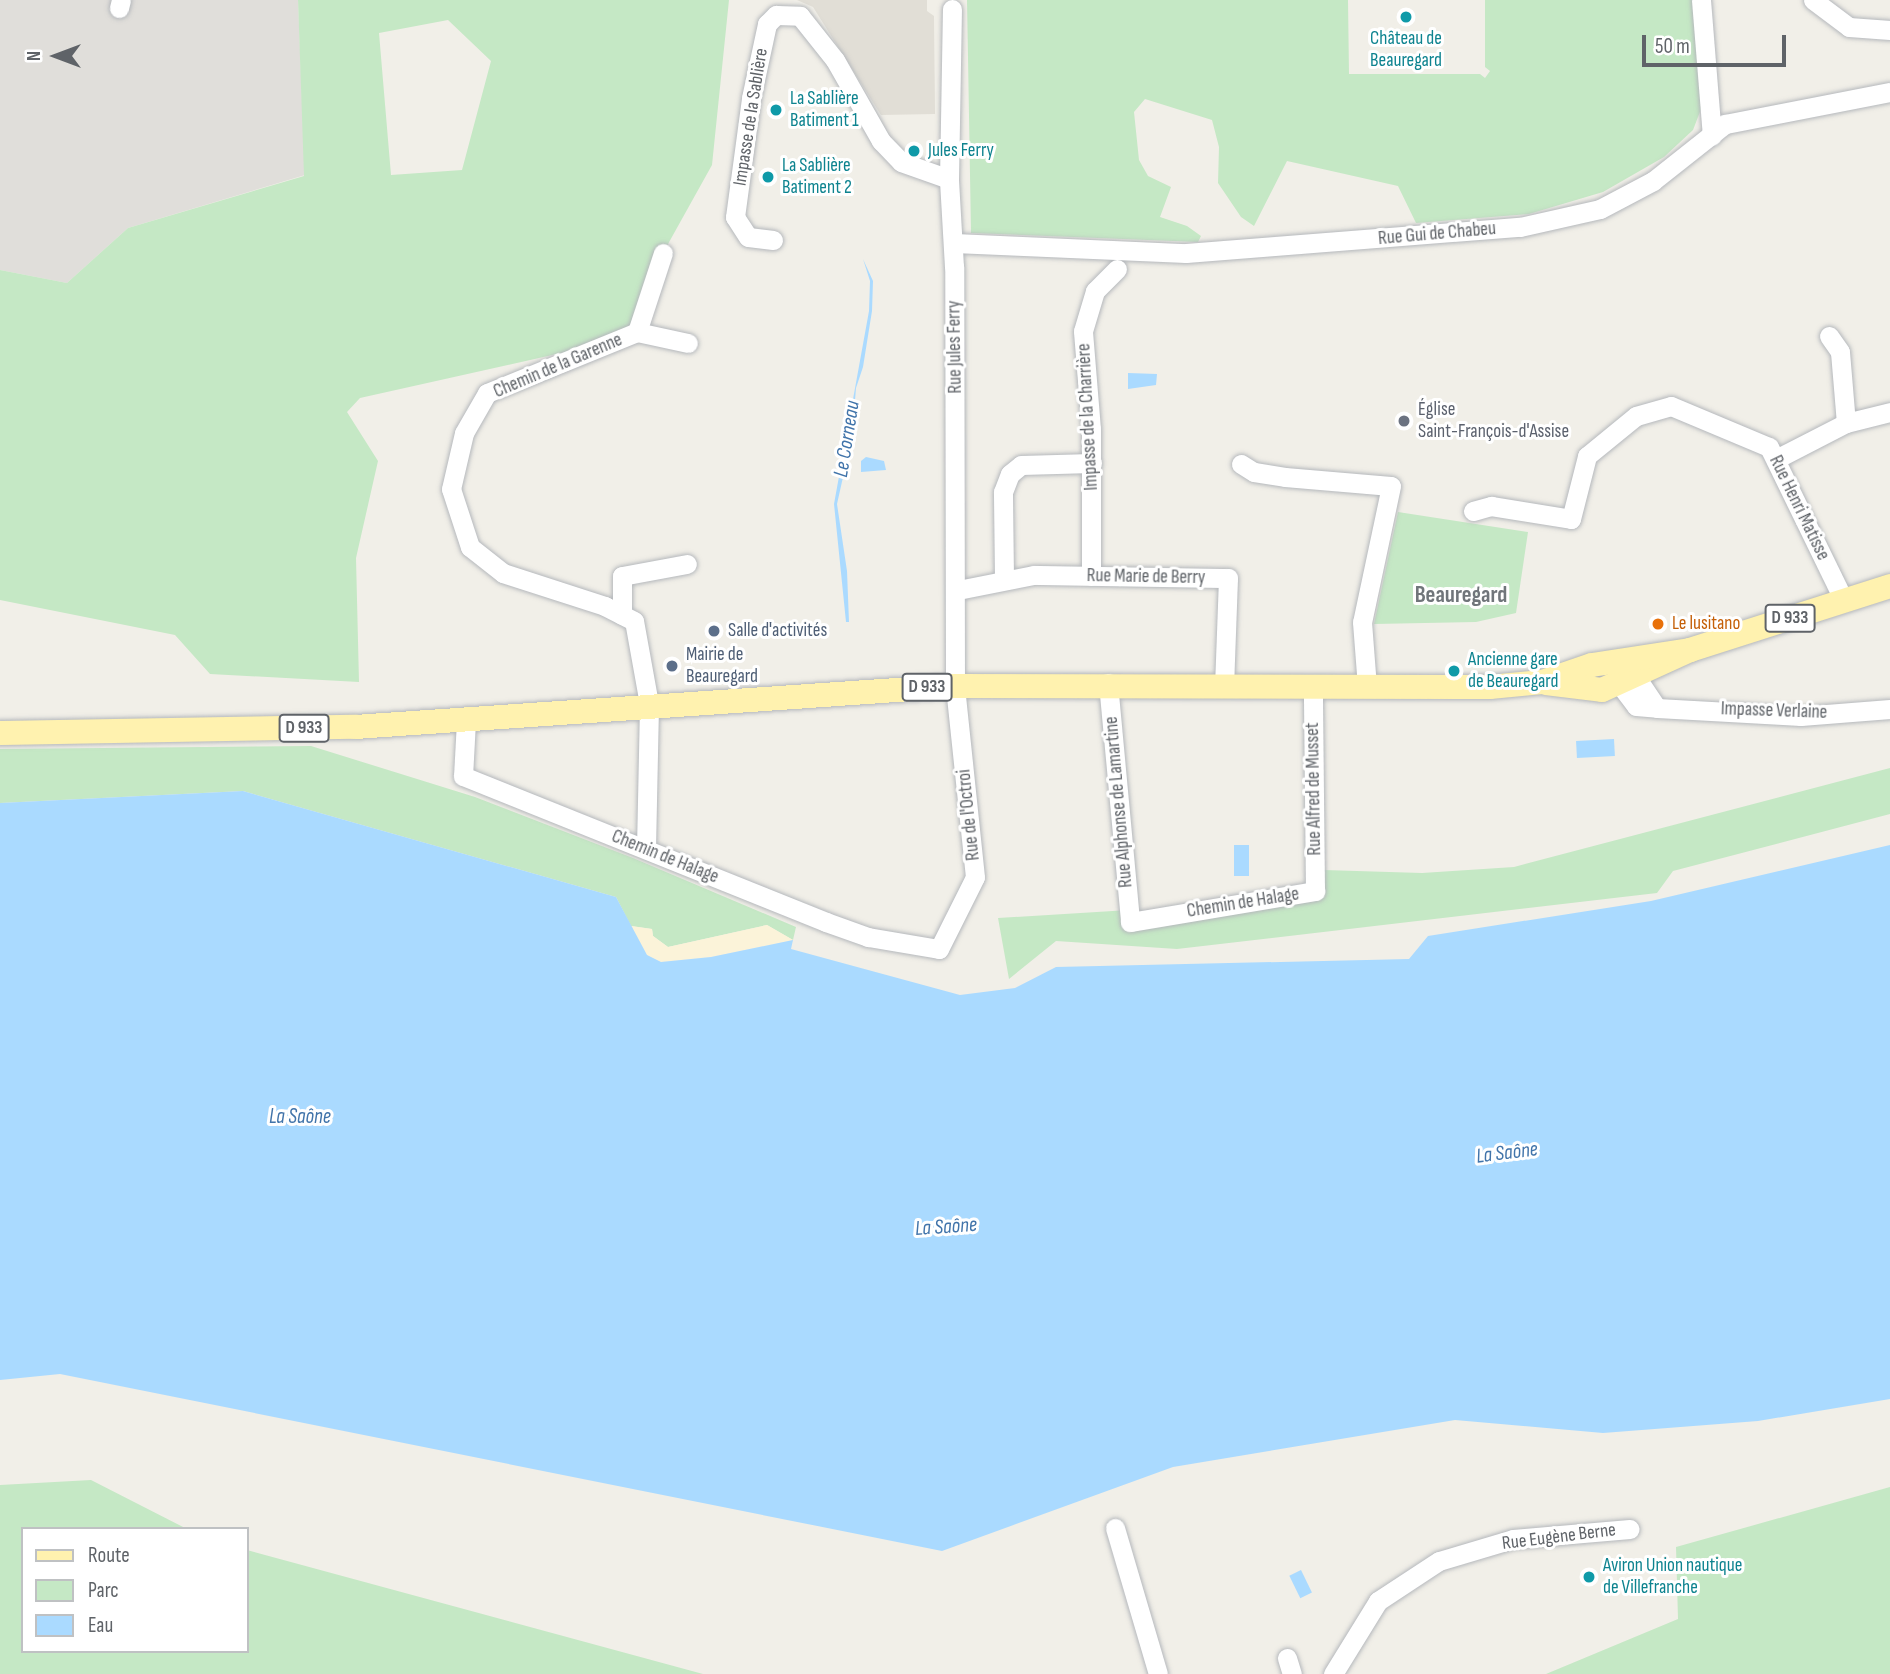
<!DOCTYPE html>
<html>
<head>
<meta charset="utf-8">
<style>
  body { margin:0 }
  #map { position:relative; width:1890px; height:1674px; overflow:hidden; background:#f1efe8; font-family:"Sofia Sans Condensed",sans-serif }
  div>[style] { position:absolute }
  .industrial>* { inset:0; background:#e0deda }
  .education>* { inset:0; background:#e1ded6 }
  .green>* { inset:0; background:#c5e8c5 }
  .sand>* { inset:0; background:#fbf3d9 }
  .water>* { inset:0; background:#aadaff; transform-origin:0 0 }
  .roads { filter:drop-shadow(0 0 2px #b5b8bc) drop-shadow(0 0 2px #b5b8bc) }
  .minor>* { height:19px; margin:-9.5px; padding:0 9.5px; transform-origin:9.5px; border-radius:9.5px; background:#fff }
  .major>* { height:24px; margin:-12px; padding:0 12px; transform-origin:12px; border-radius:12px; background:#fff2af }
  .dots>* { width:19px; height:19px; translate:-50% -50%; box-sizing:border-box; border:4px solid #fff; border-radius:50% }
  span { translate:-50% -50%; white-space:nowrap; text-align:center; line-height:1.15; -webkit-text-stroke:6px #fff; paint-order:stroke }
  .shield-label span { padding:2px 5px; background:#fff; border:2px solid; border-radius:5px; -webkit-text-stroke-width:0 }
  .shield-label { font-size:18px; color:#5f6368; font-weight:700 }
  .culture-label { font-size:19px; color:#0d838f }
  .left { translate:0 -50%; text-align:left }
  .street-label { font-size:19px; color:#5f6368 }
  .worship-label { font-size:19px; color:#5b616d }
  .food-label { font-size:19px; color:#c56008 }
  .service-label { font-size:19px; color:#4e5e75 }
  .water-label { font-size:21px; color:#4174aa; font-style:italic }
  .quarter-label { font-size:23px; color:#70757a; font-weight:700 }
  .legend { position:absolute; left:21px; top:1527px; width:228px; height:126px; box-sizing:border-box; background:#fff; border:2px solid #bfc1c3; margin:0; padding:9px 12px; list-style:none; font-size:21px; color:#5f6368 }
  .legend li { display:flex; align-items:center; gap:14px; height:35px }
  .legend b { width:35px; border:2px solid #bfc1c3 }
  .north { position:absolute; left:21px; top:21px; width:70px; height:70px; -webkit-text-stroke:5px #fff; paint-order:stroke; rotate:270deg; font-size:19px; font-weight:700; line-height:28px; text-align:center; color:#5f6368 }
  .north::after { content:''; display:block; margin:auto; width:24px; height:32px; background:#5f6368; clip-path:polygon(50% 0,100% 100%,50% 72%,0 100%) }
  .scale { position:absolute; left:1642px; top:35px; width:144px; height:32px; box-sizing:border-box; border:4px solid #5f6368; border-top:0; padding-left:9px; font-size:21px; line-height:24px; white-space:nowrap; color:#5f6368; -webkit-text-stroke:5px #fff; paint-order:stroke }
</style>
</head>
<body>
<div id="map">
  <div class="industrial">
    <div style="clip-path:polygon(0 0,298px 0,305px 175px,128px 228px,67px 283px,0 270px)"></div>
  </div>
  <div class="education">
    <div style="clip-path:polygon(797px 0,927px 0,927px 11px,934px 16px,935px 114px,881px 115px,813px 7px)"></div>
  </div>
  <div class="green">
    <div style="clip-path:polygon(evenodd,298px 0,729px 0,712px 165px,663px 253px,629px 332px,570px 351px,360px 398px,347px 412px,378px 461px,356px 558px,359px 682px,210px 674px,175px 635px,0 600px,0 270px,67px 283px,128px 228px,304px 176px,298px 0,448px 20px,491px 61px,462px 170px,391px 175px,379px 33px,448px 20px)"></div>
    <div style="clip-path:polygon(967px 0,1348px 0,1349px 74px,1480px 74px,1485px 78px,1490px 71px,1485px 67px,1485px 0,1693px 0,1703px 104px,1693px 130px,1664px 157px,1603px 192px,1529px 214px,1416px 223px,1398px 186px,1287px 161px,1254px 226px,1241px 217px,1218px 183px,1219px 147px,1212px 120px,1145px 99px,1134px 112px,1139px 160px,1148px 176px,1171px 187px,1160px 217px,1187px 226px,1201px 236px,1198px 242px,971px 233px)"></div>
    <div style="clip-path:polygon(1398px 512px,1528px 532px,1516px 613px,1476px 622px,1374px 624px)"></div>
    <div style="clip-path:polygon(311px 746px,475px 797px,633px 858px,796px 927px,793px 940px,767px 925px,668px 947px,653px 936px,652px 929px,631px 926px,616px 897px,243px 791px,0 803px,0 749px)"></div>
    <div style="clip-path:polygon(1890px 768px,1890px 814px,1673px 871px,1657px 893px,1177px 949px,1056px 941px,1009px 979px,998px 918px,1129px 910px,1130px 922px,1315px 891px,1324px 870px,1422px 873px,1514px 867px)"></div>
    <div style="clip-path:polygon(91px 1480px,187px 1529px,23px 1529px,23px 1651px,247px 1651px,247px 1550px,703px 1674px,0 1674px,0 1485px)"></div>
    <div style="clip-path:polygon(1890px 1487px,1890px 1674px,1546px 1674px,1678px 1619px,1676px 1547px)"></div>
  </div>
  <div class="sand">
    <div style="clip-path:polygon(767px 925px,793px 940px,711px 957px,661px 962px,647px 955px,631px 926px,652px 929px,653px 936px,668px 947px)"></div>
  </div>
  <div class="water">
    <div style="clip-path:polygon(863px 259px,873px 281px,872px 311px,863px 367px,856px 388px,852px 437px,837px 504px,847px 571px,849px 622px,846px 622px,834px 504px,869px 311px,870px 281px)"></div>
    <div style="clip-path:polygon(1128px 373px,1157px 374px,1156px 385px,1128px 389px)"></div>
    <div style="clip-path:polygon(866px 457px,884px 461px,886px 470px,861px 472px,861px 461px)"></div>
    <div style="left:1614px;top:739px;width:17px;height:38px;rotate:87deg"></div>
    <div style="clip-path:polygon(243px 791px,616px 897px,647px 955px,661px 962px,711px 957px,793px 940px,791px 949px,960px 995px,1015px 988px,1056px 967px,1409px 959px,1428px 936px,1651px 901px,1890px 845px,1890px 1399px,1758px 1421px,1603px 1433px,1455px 1420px,1173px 1467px,942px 1551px,60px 1374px,0 1380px,0 803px)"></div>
    <div style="left:1234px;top:845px;width:15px;height:31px"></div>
    <div style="left:1301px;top:1570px;width:25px;height:13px;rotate:64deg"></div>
  </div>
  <div class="roads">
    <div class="minor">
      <div style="left:1701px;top:0;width:136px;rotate:85.4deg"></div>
      <div style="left:1813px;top:0;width:45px;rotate:36.9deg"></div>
      <div style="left:1849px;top:27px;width:41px;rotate:4.2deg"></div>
      <div style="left:119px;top:8px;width:8px;rotate:-76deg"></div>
      <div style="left:773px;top:240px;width:25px;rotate:-173deg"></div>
      <div style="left:748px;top:237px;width:24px;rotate:-123deg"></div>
      <div style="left:735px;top:217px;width:120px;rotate:-82.3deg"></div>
      <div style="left:751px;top:98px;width:76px;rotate:-77.8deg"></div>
      <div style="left:767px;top:24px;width:13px;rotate:-45deg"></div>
      <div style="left:776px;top:15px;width:24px;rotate:2deg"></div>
      <div style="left:800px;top:16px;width:56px;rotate:51.5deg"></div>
      <div style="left:835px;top:60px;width:93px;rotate:60.4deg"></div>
      <div style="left:881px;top:141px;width:29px;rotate:46deg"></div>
      <div style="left:901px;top:162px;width:51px;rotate:19.5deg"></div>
      <div style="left:954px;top:243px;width:232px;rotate:2.5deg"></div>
      <div style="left:1186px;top:253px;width:335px;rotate:-4.5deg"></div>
      <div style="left:1520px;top:227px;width:82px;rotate:-12.7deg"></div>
      <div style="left:1600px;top:209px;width:60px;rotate:-27.8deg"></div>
      <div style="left:1653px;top:181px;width:92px;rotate:-38.4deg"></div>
      <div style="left:1725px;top:124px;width:168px;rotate:-11deg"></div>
      <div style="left:637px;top:332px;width:52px;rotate:12.2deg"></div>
      <div style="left:1829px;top:336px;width:19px;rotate:55deg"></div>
      <div style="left:1840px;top:352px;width:71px;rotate:85.2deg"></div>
      <div style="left:1776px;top:459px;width:79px;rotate:-27.2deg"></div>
      <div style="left:1846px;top:423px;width:45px;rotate:-14deg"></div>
      <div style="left:1241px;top:464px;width:15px;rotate:32deg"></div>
      <div style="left:1254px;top:472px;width:31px;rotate:9deg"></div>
      <div style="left:1285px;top:477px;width:106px;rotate:4.9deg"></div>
      <div style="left:1391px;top:486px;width:139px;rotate:102deg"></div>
      <div style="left:1362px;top:622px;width:65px;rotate:85.6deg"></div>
      <div style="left:1473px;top:511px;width:19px;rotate:-16deg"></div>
      <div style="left:1491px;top:506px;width:81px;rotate:9.2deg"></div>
      <div style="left:1571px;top:519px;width:65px;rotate:-75.7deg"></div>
      <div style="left:1587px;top:456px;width:63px;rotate:-39.2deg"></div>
      <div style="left:1636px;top:416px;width:36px;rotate:-16deg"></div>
      <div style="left:1671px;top:406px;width:106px;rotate:22.7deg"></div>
      <div style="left:1769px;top:447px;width:171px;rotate:64deg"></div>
      <div style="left:1091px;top:576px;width:147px;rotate:-90deg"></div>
      <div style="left:1091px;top:429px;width:98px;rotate:-94.7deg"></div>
      <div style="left:1083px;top:331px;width:42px;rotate:-73.3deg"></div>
      <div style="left:1095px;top:291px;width:31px;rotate:-45deg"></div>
      <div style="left:1004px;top:578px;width:86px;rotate:-90.7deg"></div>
      <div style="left:1003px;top:492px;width:19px;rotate:-69deg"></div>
      <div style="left:1010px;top:474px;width:14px;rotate:-39deg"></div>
      <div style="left:1021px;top:465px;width:71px;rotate:-1.6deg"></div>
      <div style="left:958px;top:590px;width:77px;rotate:-11.2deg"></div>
      <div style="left:1034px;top:575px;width:194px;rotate:0.9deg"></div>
      <div style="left:1228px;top:578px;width:107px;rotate:92.1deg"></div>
      <div style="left:622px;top:615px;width:39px;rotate:-90deg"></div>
      <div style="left:622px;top:576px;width:66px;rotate:-10.5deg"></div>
      <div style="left:1618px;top:682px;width:30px;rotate:53deg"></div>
      <div style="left:1636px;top:706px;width:21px;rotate:5deg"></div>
      <div style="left:1657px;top:708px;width:40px;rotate:-124deg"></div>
      <div style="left:1108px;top:683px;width:240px;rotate:84.7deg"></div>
      <div style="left:1130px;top:922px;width:188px;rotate:-9.5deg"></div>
      <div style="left:1315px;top:891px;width:204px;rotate:-90.6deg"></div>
      <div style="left:1657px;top:708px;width:144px;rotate:3.2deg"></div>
      <div style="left:1801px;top:716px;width:89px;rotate:-4.5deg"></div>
      <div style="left:466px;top:721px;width:55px;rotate:93.1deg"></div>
      <div style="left:463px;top:776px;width:391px;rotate:21.9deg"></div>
      <div style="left:826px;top:922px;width:45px;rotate:19.7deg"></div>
      <div style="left:868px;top:937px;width:72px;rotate:9.6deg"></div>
      <div style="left:939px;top:949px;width:80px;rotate:-63.4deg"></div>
      <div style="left:975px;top:877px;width:192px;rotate:-96deg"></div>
      <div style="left:955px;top:686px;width:419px;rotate:-90.1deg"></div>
      <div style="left:954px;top:267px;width:88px;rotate:-93.3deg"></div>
      <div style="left:949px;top:179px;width:170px;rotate:-89deg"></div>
      <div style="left:646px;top:849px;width:145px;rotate:-88.8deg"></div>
      <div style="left:649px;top:704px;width:84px;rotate:-100.2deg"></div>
      <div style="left:634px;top:621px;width:33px;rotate:-153deg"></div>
      <div style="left:605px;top:606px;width:107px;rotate:-162.1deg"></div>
      <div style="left:503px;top:573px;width:42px;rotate:-141.8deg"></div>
      <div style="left:470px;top:547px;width:61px;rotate:-108.1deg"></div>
      <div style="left:451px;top:489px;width:57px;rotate:-76.9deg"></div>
      <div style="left:464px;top:433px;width:46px;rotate:-60.1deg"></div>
      <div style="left:487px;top:393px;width:162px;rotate:-22.1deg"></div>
      <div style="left:637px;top:332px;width:83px;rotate:-71.8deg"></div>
      <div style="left:1115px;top:1528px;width:152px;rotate:73.6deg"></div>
      <div style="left:1287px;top:1658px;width:17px;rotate:73deg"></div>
      <div style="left:1333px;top:1674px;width:86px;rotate:-58.3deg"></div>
      <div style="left:1378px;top:1601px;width:73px;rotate:-33.3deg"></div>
      <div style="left:1439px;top:1561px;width:77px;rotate:-16.6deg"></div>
      <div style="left:1513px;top:1539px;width:117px;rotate:-4.9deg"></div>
    </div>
    <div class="major">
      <div style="left:1546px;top:683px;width:56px;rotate:7.1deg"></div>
      <div style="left:1602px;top:690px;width:97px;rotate:-24.4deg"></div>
      <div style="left:1690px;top:650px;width:210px;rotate:-17.7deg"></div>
      <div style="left:0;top:733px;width:355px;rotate:-1deg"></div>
      <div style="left:355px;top:727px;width:601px;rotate:-3.91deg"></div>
      <div style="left:955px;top:686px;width:535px;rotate:0.11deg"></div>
      <div style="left:1490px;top:687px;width:52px;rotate:-5.5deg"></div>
      <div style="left:1542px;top:682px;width:53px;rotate:-18.8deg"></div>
      <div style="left:1592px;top:665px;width:99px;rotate:-8.7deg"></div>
    </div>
  </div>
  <div class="dots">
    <div style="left:1406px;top:17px;background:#0f9aa8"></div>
    <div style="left:776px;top:110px;background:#0f9aa8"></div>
    <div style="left:914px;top:151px;background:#0f9aa8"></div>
    <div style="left:768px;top:177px;background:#0f9aa8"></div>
    <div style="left:1404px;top:421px;background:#6b7280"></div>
    <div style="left:1658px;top:624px;background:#e8710a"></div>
    <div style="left:714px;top:631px;background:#5c6f8a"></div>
    <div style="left:672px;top:666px;background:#5c6f8a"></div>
    <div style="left:1454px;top:671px;background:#0f9aa8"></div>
    <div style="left:1589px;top:1577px;background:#0f9aa8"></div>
  </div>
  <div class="shield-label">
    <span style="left:1790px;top:618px">D 933</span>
    <span style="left:927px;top:687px">D 933</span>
    <span style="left:304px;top:728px">D 933</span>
  </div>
  <div class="culture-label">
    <span style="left:1406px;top:50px">Château de<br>Beauregard</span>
    <span class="left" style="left:790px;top:110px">La Sablière<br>Batiment 1</span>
    <span class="left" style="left:928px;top:151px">Jules Ferry</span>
    <span class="left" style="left:782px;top:177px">La Sablière<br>Batiment 2</span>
    <span class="left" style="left:1468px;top:671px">Ancienne gare<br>de Beauregard</span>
    <span class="left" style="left:1603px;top:1577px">Aviron Union nautique<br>de Villefranche</span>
  </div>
  <div class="street-label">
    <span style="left:751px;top:117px;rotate:-81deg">Impasse de la Sablière</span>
    <span style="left:1437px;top:234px;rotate:-5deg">Rue Gui de Chabeu</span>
    <span style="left:955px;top:347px;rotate:-91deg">Rue Jules Ferry</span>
    <span style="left:558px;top:366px;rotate:-23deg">Chemin de la Garenne</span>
    <span style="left:1088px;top:417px;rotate:-93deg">Impasse de la Charrière</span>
    <span style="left:1799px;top:508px;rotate:64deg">Rue Henri Matisse</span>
    <span style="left:1146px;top:577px;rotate:1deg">Rue Marie de Berry</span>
    <span style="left:1774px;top:711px;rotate:2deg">Impasse Verlaine</span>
    <span style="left:1314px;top:789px;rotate:-91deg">Rue Alfred de Musset</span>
    <span style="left:1119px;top:802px;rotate:-95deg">Rue Alphonse de Lamartine</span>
    <span style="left:969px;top:815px;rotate:-96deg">Rue de l'Octroi</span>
    <span style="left:665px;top:857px;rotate:22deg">Chemin de Halage</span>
    <span style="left:1243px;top:903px;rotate:-9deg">Chemin de Halage</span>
    <span style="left:1559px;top:1537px;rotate:-7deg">Rue Eugène Berne</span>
  </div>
  <div class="worship-label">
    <span class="left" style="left:1418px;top:421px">Église<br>Saint-François-d'Assise</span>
  </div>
  <div class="food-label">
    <span class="left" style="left:1672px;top:624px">Le lusitano</span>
  </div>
  <div class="service-label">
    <span class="left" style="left:728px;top:631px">Salle d'activités</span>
    <span class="left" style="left:686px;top:666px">Mairie de<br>Beauregard</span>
  </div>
  <div class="water-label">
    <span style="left:847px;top:439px;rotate:-81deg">Le Corneau</span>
    <span style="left:300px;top:1117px">La Saône</span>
    <span style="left:1507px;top:1153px;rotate:-7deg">La Saône</span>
    <span style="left:946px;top:1227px;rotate:-4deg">La Saône</span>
  </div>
  <div class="quarter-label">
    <span style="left:1461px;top:595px">Beauregard</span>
  </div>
  <ul class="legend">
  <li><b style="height:9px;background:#fff2af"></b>Route</li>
  <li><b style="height:19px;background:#c5e8c5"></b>Parc</li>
  <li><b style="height:19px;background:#aadaff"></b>Eau</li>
  </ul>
  <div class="north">N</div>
  <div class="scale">50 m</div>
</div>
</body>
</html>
